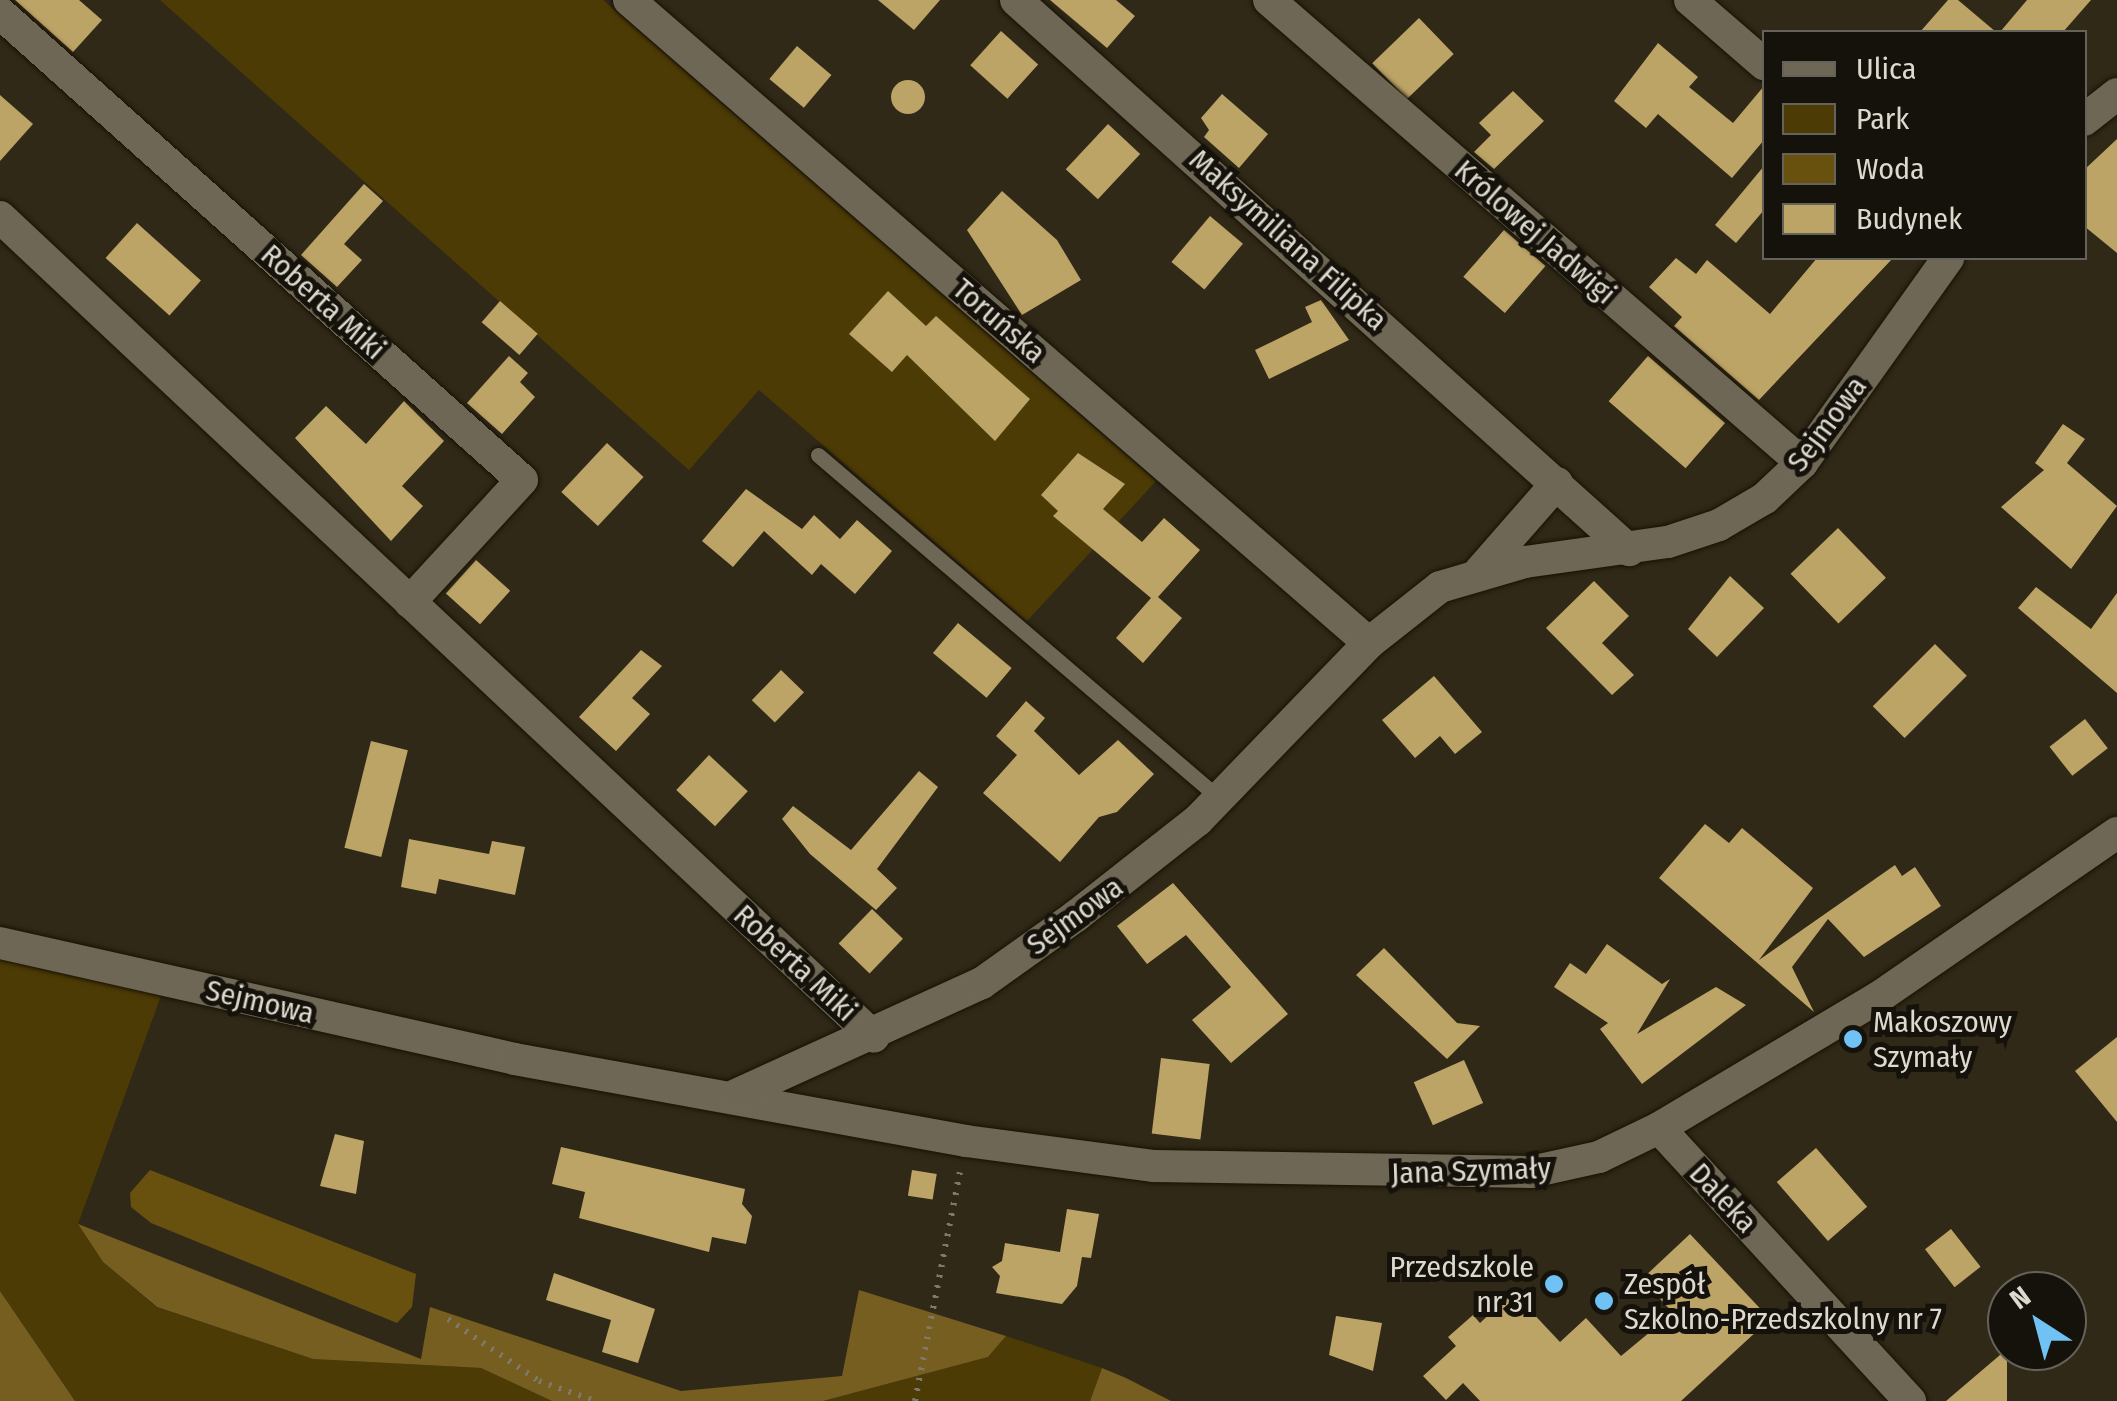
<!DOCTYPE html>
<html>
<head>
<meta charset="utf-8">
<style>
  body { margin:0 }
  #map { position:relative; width:2117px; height:1401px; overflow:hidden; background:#302918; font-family:"Fira Sans Condensed",sans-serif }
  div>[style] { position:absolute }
  .green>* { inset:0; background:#4d3b06 }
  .forest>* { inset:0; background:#765e20 }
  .water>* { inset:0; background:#68510f }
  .building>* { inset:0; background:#bca366; transform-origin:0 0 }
  .round { border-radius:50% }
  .path>* { height:6px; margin-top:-3px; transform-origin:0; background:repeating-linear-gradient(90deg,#7f796b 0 2.5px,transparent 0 10.5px) }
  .roads { filter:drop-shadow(0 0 2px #181203) drop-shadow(0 0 2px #181203) }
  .service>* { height:15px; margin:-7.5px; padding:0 7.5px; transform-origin:7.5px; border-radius:7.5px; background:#6f6755 }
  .minor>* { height:32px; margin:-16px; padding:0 16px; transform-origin:16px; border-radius:16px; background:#6f6755 }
  .dots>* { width:28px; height:28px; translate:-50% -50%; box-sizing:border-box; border:5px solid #15120b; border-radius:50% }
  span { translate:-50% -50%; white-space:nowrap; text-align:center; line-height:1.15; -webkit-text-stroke:10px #15120b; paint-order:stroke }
  .street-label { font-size:30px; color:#ddd9ce }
  .poi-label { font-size:30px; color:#ddd9ce }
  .left { translate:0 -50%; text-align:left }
  .right { translate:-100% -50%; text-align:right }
  .legend { position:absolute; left:1762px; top:30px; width:325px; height:230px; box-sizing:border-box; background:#15120b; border:2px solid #656259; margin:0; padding:12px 18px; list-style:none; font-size:30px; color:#ddd9ce }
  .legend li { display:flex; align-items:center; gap:20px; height:50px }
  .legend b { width:50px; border:2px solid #656259 }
  .north { position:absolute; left:1987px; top:1271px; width:100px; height:100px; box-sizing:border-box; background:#15120b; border:2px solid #656259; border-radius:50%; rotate:324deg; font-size:28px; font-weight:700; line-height:40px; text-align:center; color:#ddd9ce }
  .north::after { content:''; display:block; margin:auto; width:35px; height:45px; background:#70c1f4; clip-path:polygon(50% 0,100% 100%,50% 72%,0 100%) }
</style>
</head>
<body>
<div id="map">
  <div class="green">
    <div style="clip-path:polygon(160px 0,603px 0,1156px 481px,1027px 621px,759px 390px,689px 470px)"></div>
    <div style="clip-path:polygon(0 954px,163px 990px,78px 1224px,103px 1262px,156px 1307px,313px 1359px,481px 1368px,552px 1401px,75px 1401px,0 1291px)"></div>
    <div style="clip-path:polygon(1006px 1336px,1102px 1368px,1090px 1401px,823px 1401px,988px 1357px)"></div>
  </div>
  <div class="forest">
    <div style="clip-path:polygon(78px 1224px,421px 1359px,430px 1307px,681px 1391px,842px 1376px,859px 1290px,1006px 1336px,988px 1357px,823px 1401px,552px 1401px,481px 1368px,313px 1359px,157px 1307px,103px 1262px)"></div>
    <div style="clip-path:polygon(0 1291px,75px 1401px,0 1401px)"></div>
    <div style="clip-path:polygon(1102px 1368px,1126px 1378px,1171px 1401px,1090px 1401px)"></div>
  </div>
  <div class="water">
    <div style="clip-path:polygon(150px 1170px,416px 1274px,412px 1307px,397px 1323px,151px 1223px,131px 1207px,130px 1193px)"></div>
  </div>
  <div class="building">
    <div style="clip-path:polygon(15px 0,79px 0,102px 20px,73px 52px)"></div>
    <div style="clip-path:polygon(878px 0,940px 0,914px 30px)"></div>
    <div style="clip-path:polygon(1050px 0,1116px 0,1135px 16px,1107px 48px)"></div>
    <div style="clip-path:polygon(1948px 0,1958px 0,1996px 32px,1920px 32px)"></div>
    <div style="clip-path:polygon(2027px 0,2091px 0,2063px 32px,2000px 32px)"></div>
    <div style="left:1419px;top:18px;width:50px;height:65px;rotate:46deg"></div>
    <div style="left:1001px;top:31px;width:50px;height:46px;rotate:42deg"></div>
    <div style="clip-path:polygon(1658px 43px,1698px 77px,1689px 87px,1733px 123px,1764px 86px,1764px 140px,1732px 178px,1658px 114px,1646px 128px,1614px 101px)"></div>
    <div style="left:797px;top:46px;width:45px;height:43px;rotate:40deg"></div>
    <div class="round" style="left:891px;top:80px;width:34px;height:34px"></div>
    <div style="clip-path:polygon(1513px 91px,1544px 121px,1494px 169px,1474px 152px,1491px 135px,1479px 123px)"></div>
    <div style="clip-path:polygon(1222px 94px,1268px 134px,1239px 168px,1204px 137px,1209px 130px,1201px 118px)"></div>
    <div style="clip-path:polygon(0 95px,33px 124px,0 161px)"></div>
    <div style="left:1108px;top:124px;width:44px;height:62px;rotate:43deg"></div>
    <div style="clip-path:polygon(2117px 139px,2117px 253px,2084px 226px,2084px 170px)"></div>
    <div style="clip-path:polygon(1764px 166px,1764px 210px,1736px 243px,1715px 225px)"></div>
    <div style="clip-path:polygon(364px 184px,383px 201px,344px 244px,362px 260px,337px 287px,301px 255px)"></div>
    <div style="clip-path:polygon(1002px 191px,1057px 240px,1081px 280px,1022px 315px,967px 230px)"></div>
    <div style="left:1210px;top:216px;width:43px;height:60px;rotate:40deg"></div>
    <div style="left:137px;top:223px;width:86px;height:47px;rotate:42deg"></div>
    <div style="left:1504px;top:230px;width:55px;height:62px;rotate:41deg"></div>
    <div style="clip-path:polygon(1676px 258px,1696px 274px,1707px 260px,1770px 314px,1817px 258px,1893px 258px,1759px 400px,1674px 326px,1682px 317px,1649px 287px)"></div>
    <div style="clip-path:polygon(888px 291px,926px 326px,936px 316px,1030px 399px,995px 441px,907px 355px,892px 372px,849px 334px)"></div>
    <div style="clip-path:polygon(1321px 300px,1349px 340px,1269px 379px,1255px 350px,1312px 322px,1305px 307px)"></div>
    <div style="left:500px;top:301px;width:50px;height:28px;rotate:41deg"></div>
    <div style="clip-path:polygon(509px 356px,528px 373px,520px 382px,535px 397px,502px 434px,467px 403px)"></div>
    <div style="left:1648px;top:356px;width:102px;height:60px;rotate:41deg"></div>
    <div style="clip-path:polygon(404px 401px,444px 441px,402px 486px,423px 506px,391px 541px,295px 438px,326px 406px,366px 444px)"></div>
    <div style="clip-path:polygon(2063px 424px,2085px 439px,2067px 463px,2117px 506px,2071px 569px,2001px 507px,2044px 470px,2035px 463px)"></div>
    <div style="left:607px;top:443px;width:50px;height:67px;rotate:43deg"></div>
    <div style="clip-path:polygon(1078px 453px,1125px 484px,1103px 509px,1142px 542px,1164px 518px,1200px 550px,1158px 597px,1182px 618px,1143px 663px,1116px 638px,1151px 598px,1053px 516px,1058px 511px,1041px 495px)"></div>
    <div style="clip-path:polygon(746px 489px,802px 529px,814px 515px,840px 539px,857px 520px,892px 551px,855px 594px,821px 564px,812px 575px,764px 531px,733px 567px,702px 541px)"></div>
    <div style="left:1838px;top:528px;width:69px;height:66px;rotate:46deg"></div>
    <div style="left:476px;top:560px;width:46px;height:45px;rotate:42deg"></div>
    <div style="clip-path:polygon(1730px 576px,1764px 608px,1717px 657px,1688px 629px)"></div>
    <div style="clip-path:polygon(1594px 581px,1629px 616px,1602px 643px,1634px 675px,1612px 695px,1546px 628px)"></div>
    <div style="clip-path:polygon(2036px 587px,2091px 629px,2117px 593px,2117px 693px,2018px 608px)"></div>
    <div style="left:958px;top:623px;width:70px;height:39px;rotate:40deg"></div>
    <div style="left:1935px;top:644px;width:45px;height:88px;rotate:45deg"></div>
    <div style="clip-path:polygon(641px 650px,662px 666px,632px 698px,650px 714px,616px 751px,579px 717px)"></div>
    <div style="left:781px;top:670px;width:32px;height:42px;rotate:44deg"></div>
    <div style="clip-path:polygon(1434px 676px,1482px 732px,1455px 754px,1440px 736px,1415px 758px,1382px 720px)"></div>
    <div style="clip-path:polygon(1026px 701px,1045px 718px,1034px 731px,1079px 775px,1118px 740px,1154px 774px,1117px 812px,1099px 817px,1060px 862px,983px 793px,1017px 755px,996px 736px)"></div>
    <div style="left:2085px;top:719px;width:37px;height:45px;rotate:52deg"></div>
    <div style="left:371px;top:741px;width:38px;height:110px;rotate:14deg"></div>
    <div style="left:709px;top:755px;width:53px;height:48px;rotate:43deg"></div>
    <div style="clip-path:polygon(919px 771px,938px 787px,877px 869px,897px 888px,876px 910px,810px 854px,782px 819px,793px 806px,851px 850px)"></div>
    <div style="clip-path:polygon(1705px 824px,1729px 843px,1742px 828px,1813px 888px,1759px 960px,1895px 865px,1902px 876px,1915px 867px,1941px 906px,1864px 957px,1828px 919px,1792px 967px,1814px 1012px,1659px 878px)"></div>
    <div style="clip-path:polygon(409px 839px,489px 854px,492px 841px,525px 847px,515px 895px,439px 879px,436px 894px,401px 887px)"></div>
    <div style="clip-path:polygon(1173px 883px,1288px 1014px,1231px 1063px,1192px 1020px,1231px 987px,1186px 935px,1147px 964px,1117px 926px)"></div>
    <div style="left:872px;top:909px;width:43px;height:48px;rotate:44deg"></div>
    <div style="clip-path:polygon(1607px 944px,1662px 984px,1670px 979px,1637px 1034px,1716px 987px,1746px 1005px,1642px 1084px,1600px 1029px,1608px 1023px,1554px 987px,1570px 963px,1586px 974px)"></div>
    <div style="clip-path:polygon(1384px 948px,1457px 1023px,1480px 1026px,1447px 1059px,1356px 975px)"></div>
    <div style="clip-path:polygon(2117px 1037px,2117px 1122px,2075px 1071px)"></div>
    <div style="left:1161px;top:1058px;width:49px;height:76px;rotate:7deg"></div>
    <div style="left:1464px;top:1060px;width:47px;height:55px;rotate:66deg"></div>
    <div style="clip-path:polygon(335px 1134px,364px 1141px,356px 1194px,320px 1186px)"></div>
    <div style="clip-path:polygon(561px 1147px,745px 1189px,742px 1204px,752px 1216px,746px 1244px,712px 1237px,709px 1252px,579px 1218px,585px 1192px,552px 1184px)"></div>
    <div style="left:1816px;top:1148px;width:78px;height:52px;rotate:49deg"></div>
    <div style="left:912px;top:1170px;width:25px;height:26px;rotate:9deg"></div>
    <div style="clip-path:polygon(1067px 1209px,1099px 1214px,1091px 1258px,1082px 1257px,1077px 1286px,1062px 1304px,996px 1293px,1000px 1276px,992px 1267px,1002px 1261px,1005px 1243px,1060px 1252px)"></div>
    <div style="left:1951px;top:1229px;width:48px;height:33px;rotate:52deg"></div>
    <div style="clip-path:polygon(1690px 1234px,1770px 1319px,1681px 1401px,1480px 1401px,1463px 1383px,1446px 1400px,1423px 1376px,1456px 1346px,1448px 1337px,1473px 1315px,1480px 1323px,1513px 1292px,1560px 1342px,1586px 1318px,1621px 1356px,1673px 1313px,1642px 1279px)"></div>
    <div style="clip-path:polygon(554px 1273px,655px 1309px,638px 1363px,602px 1352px,611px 1320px,546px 1300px)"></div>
    <div style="clip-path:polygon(1336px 1316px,1382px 1323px,1373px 1371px,1329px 1355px)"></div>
    <div style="clip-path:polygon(2007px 1349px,2007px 1401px,1946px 1401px)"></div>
  </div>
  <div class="path">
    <div style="left:448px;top:1319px;width:110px;rotate:34.3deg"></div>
    <div style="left:539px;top:1381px;width:59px;rotate:19.7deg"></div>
    <div style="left:915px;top:1401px;width:233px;rotate:-78.9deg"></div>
  </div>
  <div class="roads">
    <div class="service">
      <div style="left:818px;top:455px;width:529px;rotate:40.55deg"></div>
    </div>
    <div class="minor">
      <div style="left:629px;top:0;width:980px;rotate:40.99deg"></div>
      <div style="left:1016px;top:0;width:824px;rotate:41.9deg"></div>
      <div style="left:1269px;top:0;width:706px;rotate:40.98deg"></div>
      <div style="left:1690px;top:0;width:98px;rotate:40.9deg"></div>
      <div style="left:0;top:13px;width:700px;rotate:41.82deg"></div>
      <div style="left:522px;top:480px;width:166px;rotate:132.6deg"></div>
      <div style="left:2084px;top:120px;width:42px;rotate:-38.2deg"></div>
      <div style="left:0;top:217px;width:1198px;rotate:43.17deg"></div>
      <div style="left:1480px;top:571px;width:117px;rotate:-48.8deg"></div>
      <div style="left:0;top:943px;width:528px;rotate:12.69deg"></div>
      <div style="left:515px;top:1059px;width:458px;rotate:10.3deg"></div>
      <div style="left:966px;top:1141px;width:190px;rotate:7.6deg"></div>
      <div style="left:1154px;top:1166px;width:377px;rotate:0.9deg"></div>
      <div style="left:1531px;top:1172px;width:70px;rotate:-12.4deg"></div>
      <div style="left:1599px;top:1157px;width:67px;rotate:-25.8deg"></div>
      <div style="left:1659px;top:1128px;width:256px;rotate:-30.8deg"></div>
      <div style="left:1879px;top:997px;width:289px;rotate:-34.6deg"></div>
      <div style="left:736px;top:1095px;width:270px;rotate:-24.5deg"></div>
      <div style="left:982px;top:983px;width:115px;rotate:-35.5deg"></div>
      <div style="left:1076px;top:916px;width:155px;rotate:-38.2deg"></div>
      <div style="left:1198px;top:820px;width:246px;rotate:-46deg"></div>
      <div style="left:1369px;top:643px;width:90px;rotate:-38.3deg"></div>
      <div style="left:1440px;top:587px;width:89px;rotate:-16.4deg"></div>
      <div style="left:1525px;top:562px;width:144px;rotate:-8deg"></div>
      <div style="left:1668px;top:542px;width:54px;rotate:-18.4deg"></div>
      <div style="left:1719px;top:525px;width:53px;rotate:-30.4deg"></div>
      <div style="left:1765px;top:498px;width:51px;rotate:-43.4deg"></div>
      <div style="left:1802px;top:463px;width:252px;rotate:-54.5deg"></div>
      <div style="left:1659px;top:1128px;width:371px;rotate:47.4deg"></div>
    </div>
  </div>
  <div class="dots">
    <div style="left:1853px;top:1039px;background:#70c1f4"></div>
    <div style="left:1554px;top:1284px;background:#70c1f4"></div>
    <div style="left:1604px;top:1301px;background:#70c1f4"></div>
  </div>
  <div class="street-label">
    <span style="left:1535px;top:232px;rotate:41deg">Królowej Jadwigi</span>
    <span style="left:1288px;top:240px;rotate:42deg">Maksymiliana Filipka</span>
    <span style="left:323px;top:302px;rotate:42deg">Roberta Miki</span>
    <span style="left:999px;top:321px;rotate:41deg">Toruńska</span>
    <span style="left:1827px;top:424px;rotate:-53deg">Sejmowa</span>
    <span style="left:1075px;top:916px;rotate:-36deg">Sejmowa</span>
    <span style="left:795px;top:963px;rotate:43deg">Roberta Miki</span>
    <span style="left:260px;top:1002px;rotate:13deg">Sejmowa</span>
    <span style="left:1471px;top:1171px;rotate:-2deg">Jana Szymały</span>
    <span style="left:1723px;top:1198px;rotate:47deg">Daleka</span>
  </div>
  <div class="poi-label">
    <span class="left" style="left:1873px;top:1039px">Makoszowy<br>Szymały</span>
    <span class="right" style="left:1534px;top:1284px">Przedszkole<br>nr 31</span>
    <span class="left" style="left:1624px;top:1301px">Zespół<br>Szkolno-Przedszkolny nr 7</span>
  </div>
  <ul class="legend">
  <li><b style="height:12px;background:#6f6755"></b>Ulica</li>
  <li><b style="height:28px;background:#4d3b06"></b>Park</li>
  <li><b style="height:28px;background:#68510f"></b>Woda</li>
  <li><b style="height:28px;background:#bca366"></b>Budynek</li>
  </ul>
  <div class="north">N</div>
</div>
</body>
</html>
